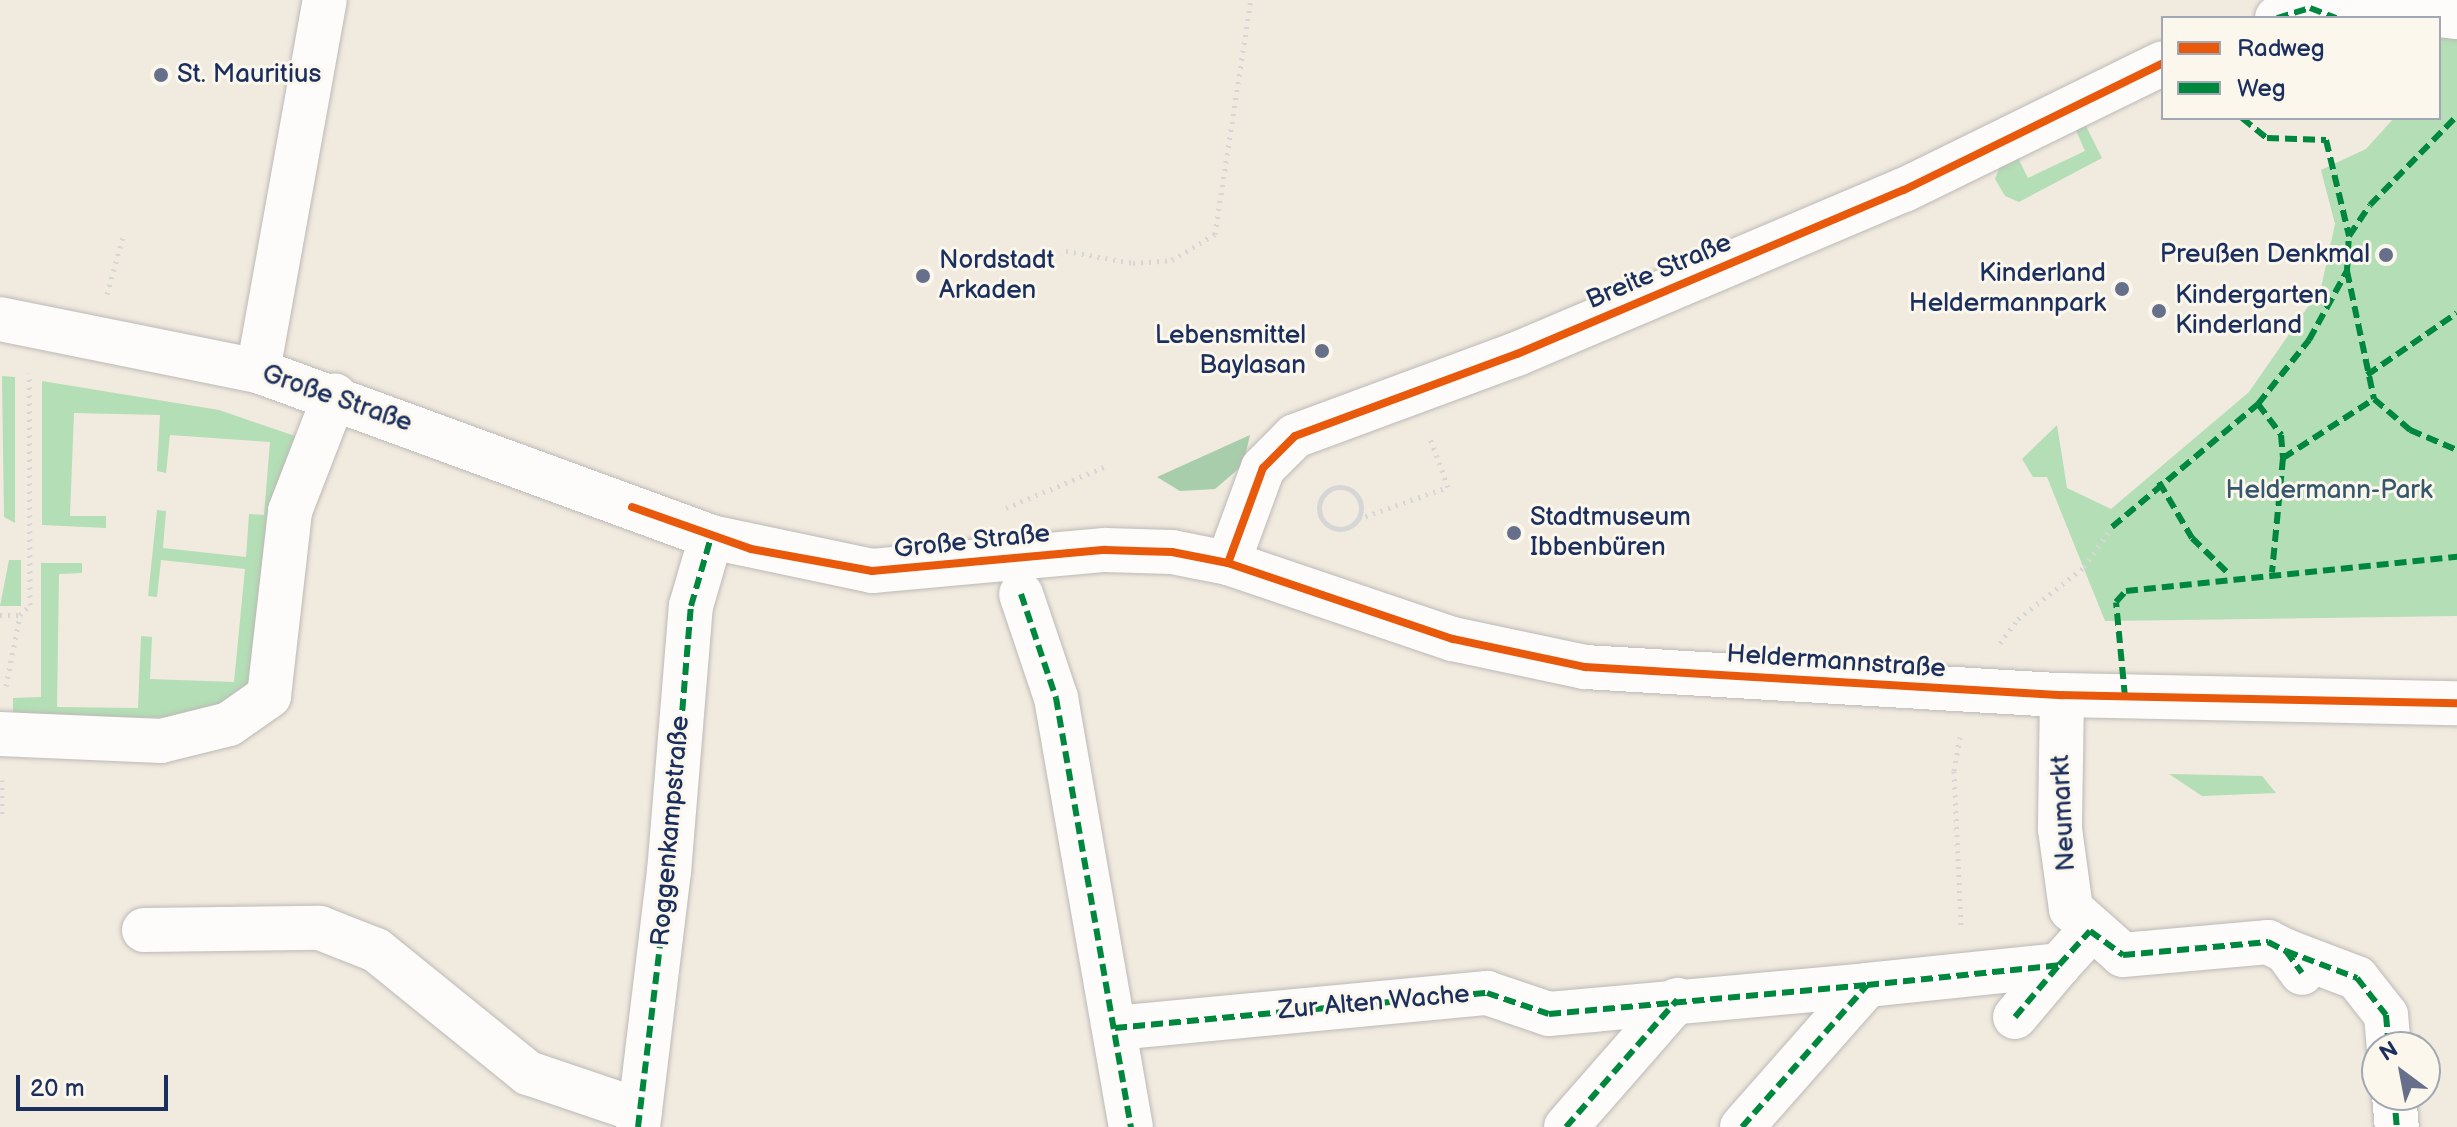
<!DOCTYPE html>
<html>
<head>
<meta charset="utf-8">
<style>
  body { margin:0 }
  #map { position:relative; width:2457px; height:1127px; overflow:hidden; background:#f1eadf; font-family:"Balsamiq Sans",sans-serif }
  div>[style] { position:absolute }
  .green>* { inset:0; background:#b4deb6 }
  .forest>* { inset:0; background:#a7cdaa }
  .path>* { height:5px; margin-top:-2.5px; transform-origin:0; background:repeating-linear-gradient(90deg,#d7d6d6 0 2px,transparent 0 8px) }
  .path>.ring { margin:-2.5px; padding:0; box-sizing:content-box; background:none; border:5px solid #d7d6d6; border-radius:50% }
  .roads { filter:drop-shadow(0 0 2px #bcb9b6) drop-shadow(0 0 2px #bcb9b6) }
  .minor>* { height:44px; margin:-22px; padding:0 22px; transform-origin:22px; border-radius:22px; background:#fdfcfa }
  .quiet>* { height:6px; margin-top:-3px; transform-origin:0; background:repeating-linear-gradient(90deg,#00873e 0 12px,transparent 0 18px) }
  .cycleway>* { height:8px; margin:-4px; padding:0 4px; transform-origin:4px; border-radius:4px; background:#e8590c }
  .dots>* { width:22px; height:22px; translate:-50% -50%; box-sizing:border-box; border:4px solid #fbf7ec; border-radius:50% }
  span { translate:-50% -50%; white-space:nowrap; text-align:center; line-height:1.15; -webkit-text-stroke:6px #fbf7ec; paint-order:stroke }
  .poi-label { font-size:26px; color:#1b2f5e }
  .left { translate:0 -50%; text-align:left }
  .right { translate:-100% -50%; text-align:right }
  .street-label { font-size:26px; color:#1b2f5e }
  .park-label { font-size:26px; color:#35586c }
  .legend { position:absolute; left:2161px; top:16px; width:280px; height:104px; box-sizing:border-box; background:#fbf7ec; border:2px solid #a1a7b3; margin:0; padding:10px 14px; list-style:none; font-size:24px; color:#1b2f5e }
  .legend li { display:flex; align-items:center; gap:16px; height:40px }
  .legend b { width:40px; border:2px solid #a1a7b3 }
  .north { position:absolute; left:2361px; top:1031px; width:80px; height:80px; box-sizing:border-box; background:#fbf7ec; border:2px solid #a1a7b3; border-radius:50%; rotate:328deg; font-size:22px; font-weight:700; line-height:32px; text-align:center; color:#1b2f5e }
  .north::after { content:''; display:block; margin:auto; width:28px; height:36px; background:#66708b; clip-path:polygon(50% 0,100% 100%,50% 72%,0 100%) }
  .scale { position:absolute; left:16px; top:1075px; width:152px; height:36px; box-sizing:border-box; border:4px solid #1b2f5e; border-top:0; padding-left:10px; font-size:24px; line-height:28px; white-space:nowrap; color:#1b2f5e; -webkit-text-stroke:6px #fbf7ec; paint-order:stroke }
</style>
</head>
<body>
<div id="map">
  <div class="green">
    <div style="clip-path:polygon(2439px 30px,2457px 32px,2457px 616px,2105px 621px,2047px 477px,2033px 477px,2022px 459px,2057px 425px,2067px 488px,2111px 509px,2249px 392px,2321px 288px,2335px 224px,2321px 170px,2366px 149px,2394px 118px,2439px 118px)"></div>
    <div style="clip-path:polygon(2085px 124px,2102px 158px,2019px 202px,2005px 196px,1995px 179px,2000px 166px,2017px 156px,2028px 178px,2085px 151px,2075px 128px)"></div>
    <div style="clip-path:polygon(2px 376px,15px 377px,15px 523px,4px 517px)"></div>
    <div style="clip-path:polygon(42px 381px,219px 410px,301px 438px,261px 667px,247px 691px,198px 718px,13px 716px,13px 698px,41px 697px,41px 563px,82px 563px,82px 573px,59px 574px,57px 707px,138px 708px,141px 636px,152px 637px,150px 679px,234px 682px,245px 569px,161px 560px,157px 597px,148px 596px,157px 510px,166px 511px,163px 548px,246px 557px,249px 514px,264px 515px,270px 442px,170px 435px,166px 473px,157px 471px,160px 415px,74px 413px,70px 516px,106px 516px,106px 528px,42px 525px)"></div>
    <div style="clip-path:polygon(9px 560px,21px 560px,21px 606px,0 606px)"></div>
    <div style="clip-path:polygon(2169px 774px,2262px 776px,2276px 793px,2202px 796px)"></div>
  </div>
  <div class="forest">
    <div style="clip-path:polygon(1250px 435px,1243px 465px,1215px 489px,1180px 491px,1157px 477px)"></div>
  </div>
  <div class="path">
    <div style="left:1066px;top:251px;width:68px;rotate:10.2deg"></div>
    <div style="left:1133px;top:263px;width:39px;rotate:-4deg"></div>
    <div style="left:1172px;top:260px;width:50px;rotate:-31.2deg"></div>
    <div style="left:1215px;top:234px;width:237px;rotate:-81.3deg"></div>
    <div style="left:107px;top:294px;width:63px;rotate:-74.4deg"></div>
    <div class="ring" style="left:1319px;top:487px;width:37px;height:37px"></div>
    <div style="left:1006px;top:508px;width:106px;rotate:-22.7deg"></div>
    <div style="left:1358px;top:519px;width:96px;rotate:-19.6deg"></div>
    <div style="left:1448px;top:487px;width:55px;rotate:-110.1deg"></div>
    <div style="left:0;top:615px;width:20px"></div>
    <div style="left:2000px;top:643px;width:30px;rotate:-53deg"></div>
    <div style="left:2018px;top:619px;width:84px;rotate:-38.2deg"></div>
    <div style="left:2084px;top:567px;width:49px;rotate:-55deg"></div>
    <div style="left:6px;top:686px;width:72px;rotate:-78.8deg"></div>
    <div style="left:20px;top:615px;width:14px;rotate:-45deg"></div>
    <div style="left:30px;top:605px;width:232px;rotate:-90.2deg"></div>
    <div style="left:1960px;top:737px;width:35px;rotate:100deg"></div>
    <div style="left:1954px;top:771px;width:155px;rotate:87.4deg"></div>
    <div style="left:2px;top:780px;width:36px;rotate:90deg"></div>
  </div>
  <div class="roads">
    <div class="minor">
      <div style="left:2277px;top:18px;width:34px;rotate:-17deg"></div>
      <div style="left:2310px;top:8px;width:28px;rotate:21deg"></div>
      <div style="left:2336px;top:18px;width:45px;rotate:-12.8deg"></div>
      <div style="left:2380px;top:8px;width:78px;rotate:6.7deg"></div>
      <div style="left:0;top:319px;width:263px;rotate:11.4deg"></div>
      <div style="left:258px;top:371px;width:482px;rotate:20.1deg"></div>
      <div style="left:711px;top:537px;width:165px;rotate:11.9deg"></div>
      <div style="left:872px;top:571px;width:234px;rotate:-5.2deg"></div>
      <div style="left:1105px;top:550px;width:67px;rotate:1.7deg"></div>
      <div style="left:1172px;top:552px;width:57px;rotate:11.1deg"></div>
      <div style="left:1228px;top:563px;width:237px;rotate:18.7deg"></div>
      <div style="left:1453px;top:639px;width:135px;rotate:12deg"></div>
      <div style="left:1585px;top:667px;width:478px;rotate:3.4deg"></div>
      <div style="left:2062px;top:695px;width:395px;rotate:1.2deg"></div>
      <div style="left:258px;top:371px;width:377px;rotate:-79.8deg"></div>
      <div style="left:1228px;top:563px;width:101px;rotate:-69.8deg"></div>
      <div style="left:1263px;top:468px;width:45px;rotate:-45deg"></div>
      <div style="left:1295px;top:436px;width:237px;rotate:-20.3deg"></div>
      <div style="left:1517px;top:354px;width:420px;rotate:-23deg"></div>
      <div style="left:1904px;top:190px;width:288px;rotate:-26.1deg"></div>
      <div style="left:1021px;top:594px;width:110px;rotate:71.4deg"></div>
      <div style="left:1056px;top:698px;width:436px;rotate:80.1deg"></div>
      <div style="left:2062px;top:695px;width:134px;rotate:90.9deg"></div>
      <div style="left:2060px;top:829px;width:81px;rotate:82.2deg"></div>
      <div style="left:2071px;top:909px;width:69px;rotate:41.5deg"></div>
      <div style="left:2123px;top:955px;width:146px;rotate:-5.1deg"></div>
      <div style="left:2268px;top:942px;width:20px;rotate:27deg"></div>
      <div style="left:2286px;top:951px;width:27px;rotate:54deg"></div>
      <div style="left:0;top:734px;width:161px;rotate:2.5deg"></div>
      <div style="left:161px;top:741px;width:70px;rotate:-14deg"></div>
      <div style="left:229px;top:724px;width:49px;rotate:-35deg"></div>
      <div style="left:269px;top:696px;width:186px;rotate:-83.5deg"></div>
      <div style="left:290px;top:511px;width:124px;rotate:-68.8deg"></div>
      <div style="left:144px;top:930px;width:176px;rotate:-0.7deg"></div>
      <div style="left:320px;top:928px;width:60px;rotate:21.4deg"></div>
      <div style="left:376px;top:950px;width:196px;rotate:39deg"></div>
      <div style="left:528px;top:1073px;width:118px;rotate:18.7deg"></div>
      <div style="left:2286px;top:951px;width:76px;rotate:20.8deg"></div>
      <div style="left:2357px;top:978px;width:47px;rotate:51.9deg"></div>
      <div style="left:2386px;top:1015px;width:32px;rotate:85deg"></div>
      <div style="left:2015px;top:1017px;width:68px;rotate:-49.8deg"></div>
      <div style="left:1115px;top:1028px;width:374px;rotate:-5.4deg"></div>
      <div style="left:1487px;top:993px;width:65px;rotate:18.7deg"></div>
      <div style="left:1549px;top:1014px;width:319px;rotate:-5.2deg"></div>
      <div style="left:1867px;top:985px;width:193px;rotate:-5.9deg"></div>
      <div style="left:2059px;top:965px;width:46px;rotate:-47.6deg"></div>
      <div style="left:2394px;top:1095px;width:32px;rotate:85deg"></div>
      <div style="left:638px;top:1127px;width:257px;rotate:-83.1deg"></div>
      <div style="left:669px;top:872px;width:267px;rotate:-85.3deg"></div>
      <div style="left:691px;top:606px;width:72px;rotate:-73.8deg"></div>
      <div style="left:1566px;top:1127px;width:169px;rotate:-48.8deg"></div>
      <div style="left:1742px;top:1127px;width:189px;rotate:-48.6deg"></div>
    </div>
  </div>
  <div class="quiet">
    <div style="left:2277px;top:18px;width:34px;rotate:-17deg"></div>
    <div style="left:2310px;top:8px;width:28px;rotate:21deg"></div>
    <div style="left:2242px;top:118px;width:32px;rotate:39deg"></div>
    <div style="left:2267px;top:138px;width:59px;rotate:1.9deg"></div>
    <div style="left:2326px;top:140px;width:99px;rotate:76.5deg"></div>
    <div style="left:2347px;top:271px;width:131px;rotate:78.1deg"></div>
    <div style="left:2374px;top:399px;width:48px;rotate:40.7deg"></div>
    <div style="left:2410px;top:430px;width:51px;rotate:23.1deg"></div>
    <div style="left:2367px;top:375px;width:109px;rotate:-34.6deg"></div>
    <div style="left:2258px;top:404px;width:39px;rotate:53deg"></div>
    <div style="left:2281px;top:435px;width:23px;rotate:85deg"></div>
    <div style="left:2283px;top:458px;width:115px;rotate:95.5deg"></div>
    <div style="left:2283px;top:458px;width:108px;rotate:-33deg"></div>
    <div style="left:2159px;top:482px;width:65px;rotate:59.5deg"></div>
    <div style="left:2192px;top:538px;width:54px;rotate:44.3deg"></div>
    <div style="left:2112px;top:527px;width:191px;rotate:-40.1deg"></div>
    <div style="left:2258px;top:404px;width:82px;rotate:-51.4deg"></div>
    <div style="left:2309px;top:340px;width:79px;rotate:-61.2deg"></div>
    <div style="left:2347px;top:271px;width:35px;rotate:-87deg"></div>
    <div style="left:2349px;top:236px;width:37px;rotate:-56deg"></div>
    <div style="left:2370px;top:205px;width:124px;rotate:-45.7deg"></div>
    <div style="left:1021px;top:594px;width:110px;rotate:71.4deg"></div>
    <div style="left:1056px;top:698px;width:436px;rotate:80.1deg"></div>
    <div style="left:2125px;top:697px;width:95px;rotate:-95.4deg"></div>
    <div style="left:2116px;top:602px;width:15px;rotate:-48deg"></div>
    <div style="left:2126px;top:591px;width:333px;rotate:-5.9deg"></div>
    <div style="left:2286px;top:951px;width:76px;rotate:20.8deg"></div>
    <div style="left:2357px;top:978px;width:47px;rotate:51.9deg"></div>
    <div style="left:2386px;top:1015px;width:32px;rotate:85deg"></div>
    <div style="left:2015px;top:1017px;width:68px;rotate:-49.8deg"></div>
    <div style="left:1115px;top:1028px;width:374px;rotate:-5.4deg"></div>
    <div style="left:1487px;top:993px;width:65px;rotate:18.7deg"></div>
    <div style="left:1549px;top:1014px;width:319px;rotate:-5.2deg"></div>
    <div style="left:1867px;top:985px;width:193px;rotate:-5.9deg"></div>
    <div style="left:2059px;top:965px;width:46px;rotate:-47.6deg"></div>
    <div style="left:2090px;top:931px;width:41px;rotate:36deg"></div>
    <div style="left:2123px;top:955px;width:146px;rotate:-5.1deg"></div>
    <div style="left:2268px;top:942px;width:20px;rotate:27deg"></div>
    <div style="left:2286px;top:951px;width:27px;rotate:54deg"></div>
    <div style="left:2394px;top:1095px;width:32px;rotate:85deg"></div>
    <div style="left:638px;top:1127px;width:257px;rotate:-83.1deg"></div>
    <div style="left:669px;top:872px;width:267px;rotate:-85.3deg"></div>
    <div style="left:691px;top:606px;width:72px;rotate:-73.8deg"></div>
    <div style="left:1566px;top:1127px;width:169px;rotate:-48.8deg"></div>
    <div style="left:1742px;top:1127px;width:189px;rotate:-48.6deg"></div>
  </div>
  <div class="cycleway">
    <div style="left:632px;top:507px;width:126px;rotate:19.4deg"></div>
    <div style="left:751px;top:549px;width:123px;rotate:10.3deg"></div>
    <div style="left:872px;top:571px;width:234px;rotate:-5.2deg"></div>
    <div style="left:1105px;top:550px;width:67px;rotate:1.7deg"></div>
    <div style="left:1172px;top:552px;width:57px;rotate:11.1deg"></div>
    <div style="left:1228px;top:563px;width:237px;rotate:18.7deg"></div>
    <div style="left:1453px;top:639px;width:135px;rotate:12deg"></div>
    <div style="left:1585px;top:667px;width:478px;rotate:3.4deg"></div>
    <div style="left:2062px;top:695px;width:395px;rotate:1.2deg"></div>
    <div style="left:1228px;top:563px;width:101px;rotate:-69.8deg"></div>
    <div style="left:1263px;top:468px;width:45px;rotate:-45deg"></div>
    <div style="left:1295px;top:436px;width:237px;rotate:-20.3deg"></div>
    <div style="left:1517px;top:354px;width:420px;rotate:-23deg"></div>
    <div style="left:1904px;top:190px;width:288px;rotate:-26.1deg"></div>
  </div>
  <div class="dots">
    <div style="left:161px;top:75px;background:#66708b"></div>
    <div style="left:2386px;top:255px;background:#66708b"></div>
    <div style="left:923px;top:276px;background:#66708b"></div>
    <div style="left:2122px;top:289px;background:#66708b"></div>
    <div style="left:2159px;top:311px;background:#66708b"></div>
    <div style="left:1322px;top:351px;background:#66708b"></div>
    <div style="left:1514px;top:533px;background:#66708b"></div>
  </div>
  <div class="poi-label">
    <span class="left" style="left:177px;top:75px">St. Mauritius</span>
    <span class="right" style="left:2370px;top:255px">Preußen Denkmal</span>
    <span class="left" style="left:939px;top:276px">Nordstadt<br>Arkaden</span>
    <span class="right" style="left:2106px;top:289px">Kinderland<br>Heldermannpark</span>
    <span class="left" style="left:2175px;top:311px">Kindergarten<br>Kinderland</span>
    <span class="right" style="left:1306px;top:351px">Lebensmittel<br>Baylasan</span>
    <span class="left" style="left:1530px;top:533px">Stadtmuseum<br>Ibbenbüren</span>
  </div>
  <div class="street-label">
    <span style="left:1659px;top:272px;rotate:-23deg">Breite Straße</span>
    <span style="left:337px;top:399px;rotate:19deg">Große Straße</span>
    <span style="left:972px;top:542px;rotate:-6deg">Große Straße</span>
    <span style="left:1836px;top:662px;rotate:4deg">Heldermannstraße</span>
    <span style="left:2064px;top:813px;rotate:-93deg">Neumarkt</span>
    <span style="left:671px;top:831px;rotate:-85deg">Roggenkampstraße</span>
    <span style="left:1374px;top:1003px;rotate:-5deg">Zur Alten Wache</span>
  </div>
  <div class="park-label">
    <span style="left:2329px;top:491px">Heldermann-Park</span>
  </div>
  <ul class="legend">
  <li><b style="height:10px;background:#e8590c"></b>Radweg</li>
  <li><b style="height:10px;background:#00873e"></b>Weg</li>
  </ul>
  <div class="north">N</div>
  <div class="scale">20 m</div>
</div>
</body>
</html>
